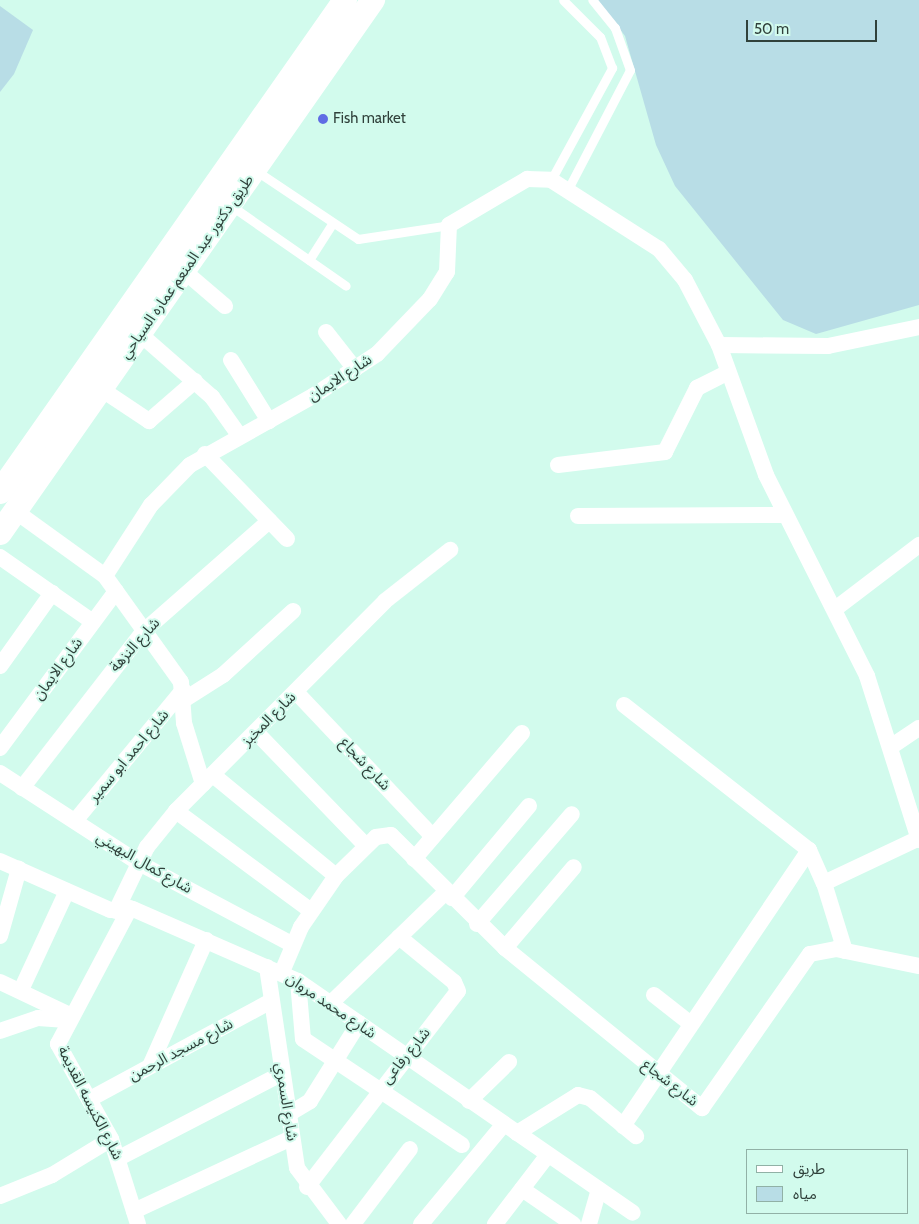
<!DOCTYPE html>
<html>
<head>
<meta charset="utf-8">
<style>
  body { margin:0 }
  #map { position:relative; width:919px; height:1224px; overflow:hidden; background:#d2fbed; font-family:Cabin,"Noto Sans Arabic",sans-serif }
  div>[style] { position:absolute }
  .water>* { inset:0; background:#b8dde6 }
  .lane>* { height:9px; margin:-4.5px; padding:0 4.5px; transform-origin:4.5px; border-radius:4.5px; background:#fff }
  .street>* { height:16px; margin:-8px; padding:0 8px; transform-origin:8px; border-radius:8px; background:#fff }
  .secondary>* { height:24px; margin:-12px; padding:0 12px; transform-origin:12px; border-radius:12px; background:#fff }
  .dots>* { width:14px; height:14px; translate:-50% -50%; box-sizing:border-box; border:2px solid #d2fbed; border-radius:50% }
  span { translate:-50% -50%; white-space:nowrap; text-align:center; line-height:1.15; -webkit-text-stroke:4px #d2fbed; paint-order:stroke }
  .poi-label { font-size:15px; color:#30413b }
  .left { translate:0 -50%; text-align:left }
  .street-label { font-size:15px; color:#30413b }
  .legend { position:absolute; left:746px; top:1149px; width:162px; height:65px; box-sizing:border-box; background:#d2fbed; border:1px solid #91b1a6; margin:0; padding:6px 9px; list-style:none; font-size:15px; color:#30413b }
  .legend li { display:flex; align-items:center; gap:10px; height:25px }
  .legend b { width:25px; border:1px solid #91b1a6 }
  .scale { position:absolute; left:746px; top:20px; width:131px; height:22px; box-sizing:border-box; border:2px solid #30413b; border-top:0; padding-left:6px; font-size:15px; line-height:18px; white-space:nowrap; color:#30413b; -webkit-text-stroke:4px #d2fbed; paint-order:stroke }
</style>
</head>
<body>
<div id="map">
  <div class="water">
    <div style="clip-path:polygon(598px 0,919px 0,919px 305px,816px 334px,783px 320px,675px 186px,656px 145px,625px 36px)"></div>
    <div style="clip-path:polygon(0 6px,33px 30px,14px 74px,0 92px)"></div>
  </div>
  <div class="lane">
    <div style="left:255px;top:170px;width:124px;rotate:33.8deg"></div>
    <div style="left:358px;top:239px;width:92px;rotate:-8.7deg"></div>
    <div style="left:551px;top:180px;width:128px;rotate:-61.4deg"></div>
    <div style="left:612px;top:68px;width:33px;rotate:-111deg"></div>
    <div style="left:600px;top:37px;width:52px;rotate:-135deg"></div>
    <div style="left:567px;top:191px;width:136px;rotate:-62.5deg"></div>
    <div style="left:630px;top:70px;width:45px;rotate:-109.7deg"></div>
    <div style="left:615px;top:28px;width:36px;rotate:-129deg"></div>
    <div style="left:230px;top:205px;width:141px;rotate:34.9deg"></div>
    <div style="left:309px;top:260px;width:43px;rotate:-57.4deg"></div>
  </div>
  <div class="street">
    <div style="left:184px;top:271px;width:54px;rotate:40.5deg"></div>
    <div style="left:326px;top:332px;width:47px;rotate:51.9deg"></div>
    <div style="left:140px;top:334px;width:96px;rotate:41.2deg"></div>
    <div style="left:212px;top:397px;width:47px;rotate:54.6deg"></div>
    <div style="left:719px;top:345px;width:138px;rotate:70.1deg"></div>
    <div style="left:766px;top:475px;width:225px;rotate:63.3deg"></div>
    <div style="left:867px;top:676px;width:172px;rotate:72.4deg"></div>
    <div style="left:231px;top:360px;width:72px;rotate:58.1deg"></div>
    <div style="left:101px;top:389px;width:58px;rotate:33.7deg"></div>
    <div style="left:149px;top:421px;width:61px;rotate:-41deg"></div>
    <div style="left:205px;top:454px;width:118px;rotate:46deg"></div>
    <div style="left:558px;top:465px;width:108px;rotate:-6.9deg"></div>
    <div style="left:665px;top:452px;width:72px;rotate:-63.4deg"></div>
    <div style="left:697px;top:388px;width:33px;rotate:-27deg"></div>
    <div style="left:15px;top:511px;width:111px;rotate:35.8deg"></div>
    <div style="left:105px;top:576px;width:130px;rotate:54.4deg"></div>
    <div style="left:181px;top:682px;width:41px;rotate:85.8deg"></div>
    <div style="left:184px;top:723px;width:64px;rotate:72.7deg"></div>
    <div style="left:578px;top:516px;width:207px;rotate:-0.3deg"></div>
    <div style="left:0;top:557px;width:113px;rotate:35deg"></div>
    <div style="left:105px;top:576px;width:85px;rotate:-57.1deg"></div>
    <div style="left:151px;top:505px;width:56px;rotate:-45.7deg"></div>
    <div style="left:190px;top:465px;width:141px;rotate:-29.3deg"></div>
    <div style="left:313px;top:396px;width:77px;rotate:-33.3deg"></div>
    <div style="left:377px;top:354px;width:76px;rotate:-46.1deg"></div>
    <div style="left:430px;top:299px;width:32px;rotate:-58deg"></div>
    <div style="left:447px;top:272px;width:47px;rotate:-87.6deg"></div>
    <div style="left:449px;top:225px;width:91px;rotate:-30.5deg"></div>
    <div style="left:527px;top:179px;width:24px;rotate:2deg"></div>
    <div style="left:551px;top:180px;width:128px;rotate:32.6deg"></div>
    <div style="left:659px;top:249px;width:40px;rotate:50deg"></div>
    <div style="left:685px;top:280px;width:73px;rotate:62.4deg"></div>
    <div style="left:719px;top:345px;width:109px;rotate:0.5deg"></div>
    <div style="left:828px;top:346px;width:93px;rotate:-11.8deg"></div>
    <div style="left:835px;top:609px;width:106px;rotate:-37.3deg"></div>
    <div style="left:0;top:666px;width:90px;rotate:-54.5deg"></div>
    <div style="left:296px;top:692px;width:199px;rotate:46.6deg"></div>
    <div style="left:182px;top:701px;width:49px;rotate:-32.4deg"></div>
    <div style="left:223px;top:675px;width:95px;rotate:-42.4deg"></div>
    <div style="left:624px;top:705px;width:235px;rotate:38.1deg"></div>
    <div style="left:809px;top:850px;width:36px;rotate:66deg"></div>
    <div style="left:824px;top:883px;width:71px;rotate:72.8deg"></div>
    <div style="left:256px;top:732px;width:158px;rotate:46deg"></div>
    <div style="left:892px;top:746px;width:32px;rotate:-34deg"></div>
    <div style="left:0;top:748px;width:195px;rotate:-53.5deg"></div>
    <div style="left:0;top:773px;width:166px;rotate:32.9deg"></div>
    <div style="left:139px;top:863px;width:174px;rotate:28deg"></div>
    <div style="left:213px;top:775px;width:159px;rotate:39.4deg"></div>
    <div style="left:22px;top:788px;width:199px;rotate:-52.2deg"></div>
    <div style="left:144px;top:631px;width:167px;rotate:-41.3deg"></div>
    <div style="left:176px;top:811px;width:168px;rotate:36.5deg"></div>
    <div style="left:75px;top:821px;width:170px;rotate:-50.5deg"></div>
    <div style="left:414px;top:859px;width:166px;rotate:-49.4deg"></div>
    <div style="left:0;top:861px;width:120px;rotate:24deg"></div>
    <div style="left:110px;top:910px;width:23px;rotate:-2deg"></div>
    <div style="left:133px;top:909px;width:180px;rotate:23.6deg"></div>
    <div style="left:298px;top:981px;width:407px;rotate:34.7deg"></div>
    <div style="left:824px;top:883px;width:105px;rotate:-25.3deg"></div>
    <div style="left:452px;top:898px;width:120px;rotate:-50.1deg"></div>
    <div style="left:130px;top:908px;width:154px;rotate:117.9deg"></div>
    <div style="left:58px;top:1044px;width:109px;rotate:60.8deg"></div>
    <div style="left:111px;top:1139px;width:89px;rotate:72.4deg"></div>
    <div style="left:116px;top:911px;width:71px;rotate:-64.2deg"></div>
    <div style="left:147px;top:847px;width:46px;rotate:-51.1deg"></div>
    <div style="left:176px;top:811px;width:296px;rotate:-45.1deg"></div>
    <div style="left:385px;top:601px;width:83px;rotate:-38.1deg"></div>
    <div style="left:477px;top:924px;width:145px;rotate:-49.2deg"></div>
    <div style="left:0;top:936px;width:70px;rotate:-74.2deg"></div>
    <div style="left:505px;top:948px;width:106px;rotate:-49.6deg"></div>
    <div style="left:267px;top:967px;width:203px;rotate:81.5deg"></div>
    <div style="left:297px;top:1168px;width:70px;rotate:53.1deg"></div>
    <div style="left:282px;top:972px;width:49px;rotate:-67.1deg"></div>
    <div style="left:301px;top:927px;width:62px;rotate:-55.5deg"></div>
    <div style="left:336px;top:876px;width:56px;rotate:-44.3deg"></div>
    <div style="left:376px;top:837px;width:15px;rotate:-8deg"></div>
    <div style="left:391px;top:835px;width:161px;rotate:44.7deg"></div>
    <div style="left:505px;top:948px;width:254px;rotate:39.1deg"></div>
    <div style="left:702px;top:1108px;width:188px;rotate:-55deg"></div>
    <div style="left:810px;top:954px;width:26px;rotate:-11deg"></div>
    <div style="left:836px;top:949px;width:85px;rotate:11.6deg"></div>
    <div style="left:298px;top:981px;width:58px;rotate:85.1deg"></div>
    <div style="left:303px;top:1039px;width:191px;rotate:33.7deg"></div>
    <div style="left:0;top:982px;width:80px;rotate:25.3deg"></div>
    <div style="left:21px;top:990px;width:109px;rotate:-65.1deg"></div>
    <div style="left:654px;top:995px;width:47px;rotate:38.1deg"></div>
    <div style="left:331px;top:1003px;width:160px;rotate:-44deg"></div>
    <div style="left:0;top:1031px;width:40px;rotate:-18.9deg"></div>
    <div style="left:38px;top:1018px;width:32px;rotate:4deg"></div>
    <div style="left:150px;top:1066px;width:138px;rotate:-66deg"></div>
    <div style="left:90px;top:1099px;width:206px;rotate:-28.4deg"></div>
    <div style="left:469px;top:1101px;width:56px;rotate:-44.3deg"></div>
    <div style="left:287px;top:1115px;width:27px;rotate:-31deg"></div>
    <div style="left:310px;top:1101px;width:92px;rotate:-57.9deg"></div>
    <div style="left:623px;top:1126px;width:333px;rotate:-56deg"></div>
    <div style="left:517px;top:1133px;width:72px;rotate:-31.9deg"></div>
    <div style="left:578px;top:1095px;width:12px;rotate:14deg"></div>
    <div style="left:590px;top:1098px;width:60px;rotate:39.6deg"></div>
    <div style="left:119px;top:1158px;width:182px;rotate:-27.4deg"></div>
    <div style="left:307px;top:1187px;width:247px;rotate:-52.4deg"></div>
    <div style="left:458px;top:991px;width:10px;rotate:-114deg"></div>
    <div style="left:454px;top:982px;width:71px;rotate:-140.7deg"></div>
    <div style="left:522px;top:1189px;width:62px;rotate:34.5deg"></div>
    <div style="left:0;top:1196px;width:56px;rotate:-22deg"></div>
    <div style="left:52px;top:1175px;width:69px;rotate:-31.4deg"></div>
    <div style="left:134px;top:1211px;width:173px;rotate:-24.9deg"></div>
    <div style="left:353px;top:1224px;width:94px;rotate:-52.8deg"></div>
    <div style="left:421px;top:1224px;width:130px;rotate:-50.3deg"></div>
    <div style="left:495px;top:1224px;width:87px;rotate:-52.5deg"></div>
    <div style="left:589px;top:1224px;width:36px;rotate:-74deg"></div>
  </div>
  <div class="secondary">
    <div style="left:0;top:492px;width:601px;rotate:-54.96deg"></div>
    <div style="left:0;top:533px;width:651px;rotate:-55.02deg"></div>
  </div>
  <div class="dots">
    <div style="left:323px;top:119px;background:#5f6ce4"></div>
  </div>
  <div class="poi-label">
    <span class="left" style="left:333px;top:119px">Fish market</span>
  </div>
  <div class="street-label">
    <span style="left:187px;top:267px;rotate:-55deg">طريق دكتور عبد المنعم عماره السياحي</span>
    <span style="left:340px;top:378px;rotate:-33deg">شارع الايمان</span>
    <span style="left:135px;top:645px;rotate:-48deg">شارع النزهة</span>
    <span style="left:58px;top:669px;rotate:-54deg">شارع الايمان</span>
    <span style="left:269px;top:719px;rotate:-45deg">شارع المخبز</span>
    <span style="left:129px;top:756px;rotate:-50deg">شارع احمد ابو سمير</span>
    <span style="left:365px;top:764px;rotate:47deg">شارع شجاع</span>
    <span style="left:144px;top:863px;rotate:30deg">شارع كمال البهيني</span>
    <span style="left:331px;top:1006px;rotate:34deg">شارع محمد مروان</span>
    <span style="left:181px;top:1050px;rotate:-28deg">شارع مسجد الرحمن</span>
    <span style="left:406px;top:1056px;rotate:-51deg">شارع رفاعى</span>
    <span style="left:670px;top:1083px;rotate:38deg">شارع شجاع</span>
    <span style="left:286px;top:1102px;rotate:81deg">شارع السمري</span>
    <span style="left:90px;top:1103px;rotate:63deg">شارع الكنيسه القديمة</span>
  </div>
  <ul class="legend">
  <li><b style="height:6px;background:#fff"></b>طريق</li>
  <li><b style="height:14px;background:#b8dde6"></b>مياه</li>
  </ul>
  <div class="scale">50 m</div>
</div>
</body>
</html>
